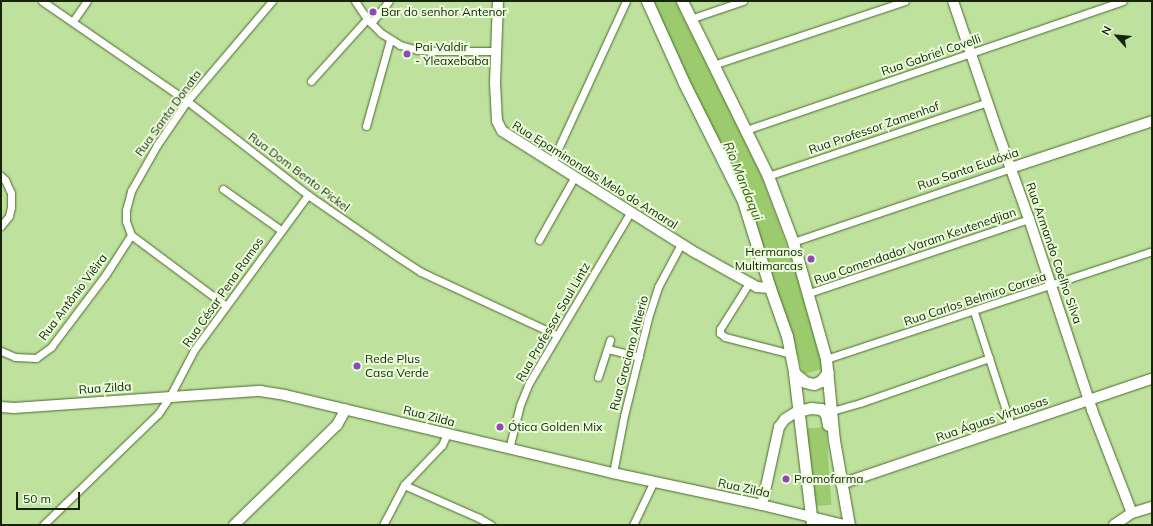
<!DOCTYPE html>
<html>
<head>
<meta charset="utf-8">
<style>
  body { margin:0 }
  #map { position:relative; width:1153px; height:526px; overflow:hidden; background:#bee29e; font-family:Mulish,sans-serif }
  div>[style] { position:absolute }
  .water>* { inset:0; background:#9bcb6d; transform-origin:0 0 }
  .roads { filter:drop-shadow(0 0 1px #4a6929) drop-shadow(0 0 1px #4a6929) }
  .street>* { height:7px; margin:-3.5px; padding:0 3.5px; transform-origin:3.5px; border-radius:3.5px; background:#fff }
  .secondary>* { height:10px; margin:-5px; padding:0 5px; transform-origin:5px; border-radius:5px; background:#fff }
  .primary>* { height:11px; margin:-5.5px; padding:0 5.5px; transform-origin:5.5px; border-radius:5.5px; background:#fff }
  .dots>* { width:11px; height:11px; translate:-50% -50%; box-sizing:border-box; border:2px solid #eafcda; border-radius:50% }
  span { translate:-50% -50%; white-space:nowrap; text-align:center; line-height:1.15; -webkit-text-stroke:4px #eafcda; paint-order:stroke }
  .poi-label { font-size:12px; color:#172409 }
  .left { translate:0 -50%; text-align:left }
  .right { translate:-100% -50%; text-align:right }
  .street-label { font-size:12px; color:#172409 }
  .water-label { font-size:13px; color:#385615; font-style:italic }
  .frame { position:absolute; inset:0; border:2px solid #172409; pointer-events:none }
  .north { position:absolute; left:1097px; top:16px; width:40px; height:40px; -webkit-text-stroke:3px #eafcda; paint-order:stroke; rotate:297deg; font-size:11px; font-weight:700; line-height:16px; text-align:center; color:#172409 }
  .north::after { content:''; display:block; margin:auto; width:14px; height:18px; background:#172409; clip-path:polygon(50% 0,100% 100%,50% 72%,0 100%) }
  .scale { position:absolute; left:16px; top:492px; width:64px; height:18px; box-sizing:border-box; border:2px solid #172409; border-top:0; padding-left:5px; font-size:12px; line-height:14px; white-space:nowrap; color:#172409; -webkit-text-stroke:3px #eafcda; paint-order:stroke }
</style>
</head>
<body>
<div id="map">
  <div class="water">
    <div style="clip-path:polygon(651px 1px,675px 1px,761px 175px,792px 260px,823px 369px,803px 374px,791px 330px,786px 322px,748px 203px)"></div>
    <div style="left:826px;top:427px;width:78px;height:19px;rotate:86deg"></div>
  </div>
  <div class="roads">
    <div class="street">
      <div style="left:42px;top:1px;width:176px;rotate:34.6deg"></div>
      <div style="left:187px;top:101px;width:153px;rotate:37.8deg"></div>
      <div style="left:308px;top:195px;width:109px;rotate:34.6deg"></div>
      <div style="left:398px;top:257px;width:27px;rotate:33deg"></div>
      <div style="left:421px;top:272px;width:150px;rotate:24.9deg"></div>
      <div style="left:355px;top:1px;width:22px;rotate:56deg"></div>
      <div style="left:367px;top:19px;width:20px;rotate:45deg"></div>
      <div style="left:381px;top:33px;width:22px;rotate:32deg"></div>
      <div style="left:400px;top:45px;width:18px;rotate:16deg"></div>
      <div style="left:417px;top:50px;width:18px;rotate:3deg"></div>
      <div style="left:435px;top:51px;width:61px"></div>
      <div style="left:690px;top:19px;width:56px;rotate:-18.8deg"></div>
      <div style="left:73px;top:21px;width:24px;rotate:-55deg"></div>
      <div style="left:371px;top:23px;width:28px;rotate:-51deg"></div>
      <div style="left:713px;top:65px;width:202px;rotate:-18.4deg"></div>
      <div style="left:311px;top:81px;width:84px;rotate:-47.9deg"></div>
      <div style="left:366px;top:126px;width:89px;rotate:-74.4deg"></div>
      <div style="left:746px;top:130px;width:398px;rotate:-18.9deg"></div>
      <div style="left:552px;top:162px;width:177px;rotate:-65.3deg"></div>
      <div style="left:1px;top:176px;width:6px;rotate:45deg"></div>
      <div style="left:5px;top:180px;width:14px;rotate:65deg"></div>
      <div style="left:11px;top:193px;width:14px;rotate:90deg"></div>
      <div style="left:11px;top:207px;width:9px;rotate:103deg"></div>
      <div style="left:9px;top:216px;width:13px;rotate:129deg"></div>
      <div style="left:768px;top:176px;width:232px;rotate:-18.6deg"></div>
      <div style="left:223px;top:189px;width:71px;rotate:35.3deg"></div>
      <div style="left:539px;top:240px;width:73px;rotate:-60.6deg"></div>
      <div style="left:793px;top:242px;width:230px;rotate:-18.7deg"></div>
      <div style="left:749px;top:283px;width:54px;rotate:122.2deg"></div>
      <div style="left:720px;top:329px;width:4px;rotate:90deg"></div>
      <div style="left:720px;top:333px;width:6px;rotate:39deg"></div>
      <div style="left:725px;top:337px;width:68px;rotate:14.4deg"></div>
      <div style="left:809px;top:293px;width:232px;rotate:-18.6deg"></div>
      <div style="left:225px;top:305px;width:117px;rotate:-143.3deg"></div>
      <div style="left:131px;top:235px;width:15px;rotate:-110deg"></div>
      <div style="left:126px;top:221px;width:11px;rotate:-90deg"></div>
      <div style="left:126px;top:210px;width:20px;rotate:-75deg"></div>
      <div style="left:131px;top:191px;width:53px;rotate:-60.5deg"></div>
      <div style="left:157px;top:145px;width:53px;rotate:-55.7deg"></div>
      <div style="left:187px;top:101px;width:131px;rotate:-49.6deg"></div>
      <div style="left:974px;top:312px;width:120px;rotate:72deg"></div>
      <div style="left:608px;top:349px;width:32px;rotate:14deg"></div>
      <div style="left:1px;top:351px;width:15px;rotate:23deg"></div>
      <div style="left:15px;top:357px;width:21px;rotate:3deg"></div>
      <div style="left:36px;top:358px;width:19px;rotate:-36deg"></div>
      <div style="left:51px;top:347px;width:91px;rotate:-53deg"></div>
      <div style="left:106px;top:274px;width:46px;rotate:-57.3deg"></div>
      <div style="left:826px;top:359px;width:343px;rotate:-18.3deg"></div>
      <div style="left:598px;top:377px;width:39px;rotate:-72deg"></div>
      <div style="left:832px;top:411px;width:29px;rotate:-16deg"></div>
      <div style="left:860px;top:403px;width:137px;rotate:-19.2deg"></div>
      <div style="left:509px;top:449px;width:45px;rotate:-76deg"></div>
      <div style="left:520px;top:405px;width:24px;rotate:-68deg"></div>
      <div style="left:529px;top:383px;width:198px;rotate:-59.3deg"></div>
      <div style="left:613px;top:473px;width:58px;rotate:-79.1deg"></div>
      <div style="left:624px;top:416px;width:101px;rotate:-76.2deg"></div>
      <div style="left:648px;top:318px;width:33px;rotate:-72deg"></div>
      <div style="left:658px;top:287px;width:49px;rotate:-61.9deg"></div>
      <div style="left:404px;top:485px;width:82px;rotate:23.7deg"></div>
      <div style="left:479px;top:518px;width:14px;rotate:30deg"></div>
      <div style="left:43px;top:525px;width:160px;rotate:-44deg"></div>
      <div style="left:158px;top:414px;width:22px;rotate:-56deg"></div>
      <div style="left:170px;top:396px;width:52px;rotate:-62.4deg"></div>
      <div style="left:194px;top:350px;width:192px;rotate:-53.7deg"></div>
      <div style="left:383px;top:525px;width:45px;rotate:-62.3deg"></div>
      <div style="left:404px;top:485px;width:55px;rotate:-46.5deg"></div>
      <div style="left:442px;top:445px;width:12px;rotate:-66deg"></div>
      <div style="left:633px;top:525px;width:49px;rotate:-64.5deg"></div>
    </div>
    <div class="secondary">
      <div style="left:498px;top:1px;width:82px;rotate:92.1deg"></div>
      <div style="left:495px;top:83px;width:38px;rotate:87deg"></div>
      <div style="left:497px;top:121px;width:11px;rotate:63deg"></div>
      <div style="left:502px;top:131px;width:229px;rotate:32.2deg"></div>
      <div style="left:696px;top:253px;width:70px;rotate:29.1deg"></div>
      <div style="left:757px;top:287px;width:13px;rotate:4deg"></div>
      <div style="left:953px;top:1px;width:139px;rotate:71.2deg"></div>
      <div style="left:998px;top:133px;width:91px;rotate:70.2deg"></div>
      <div style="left:1029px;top:219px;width:201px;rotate:71.7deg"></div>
      <div style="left:1092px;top:410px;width:110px;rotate:68.8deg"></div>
      <div style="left:1011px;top:168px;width:149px;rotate:-18.4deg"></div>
      <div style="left:1px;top:407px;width:13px;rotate:4deg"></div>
      <div style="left:14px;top:408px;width:247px;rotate:-4deg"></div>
      <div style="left:260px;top:391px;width:25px;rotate:9deg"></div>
      <div style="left:285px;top:395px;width:337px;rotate:13.4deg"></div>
      <div style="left:613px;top:473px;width:152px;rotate:12.1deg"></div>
      <div style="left:762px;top:505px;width:84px;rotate:13.7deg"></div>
      <div style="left:841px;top:484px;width:328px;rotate:-18.7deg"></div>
      <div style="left:762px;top:505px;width:80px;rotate:-77.7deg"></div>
      <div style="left:779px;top:427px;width:10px;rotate:-53deg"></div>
      <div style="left:785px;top:419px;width:15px;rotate:-32deg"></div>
      <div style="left:234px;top:525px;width:144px;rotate:-44.2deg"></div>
      <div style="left:337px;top:425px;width:18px;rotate:-61deg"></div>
      <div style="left:1114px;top:525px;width:22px;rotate:-34deg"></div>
      <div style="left:1132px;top:513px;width:21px;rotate:-17deg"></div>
    </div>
    <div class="primary">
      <div style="left:647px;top:1px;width:90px;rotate:65.7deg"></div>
      <div style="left:684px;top:83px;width:132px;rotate:63.4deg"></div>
      <div style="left:743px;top:201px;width:91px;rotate:72.8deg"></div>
      <div style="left:770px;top:288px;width:51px;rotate:70.5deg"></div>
      <div style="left:787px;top:336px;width:38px;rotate:79deg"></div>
      <div style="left:794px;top:373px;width:153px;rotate:83.2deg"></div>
      <div style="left:682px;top:1px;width:195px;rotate:63.8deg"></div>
      <div style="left:768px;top:176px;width:71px;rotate:69.3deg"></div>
      <div style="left:793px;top:242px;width:122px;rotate:74.2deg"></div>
      <div style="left:826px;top:359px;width:81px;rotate:84.4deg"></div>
      <div style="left:834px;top:440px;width:86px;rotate:80deg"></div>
      <div style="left:794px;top:373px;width:14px;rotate:39deg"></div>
      <div style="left:805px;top:382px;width:9px;rotate:13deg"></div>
      <div style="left:814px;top:384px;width:8px;rotate:-23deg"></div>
      <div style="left:821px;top:381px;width:11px;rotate:-52deg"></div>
      <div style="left:798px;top:411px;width:13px;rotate:-13deg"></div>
      <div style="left:811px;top:408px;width:10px;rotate:6deg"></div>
      <div style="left:821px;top:409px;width:7px;rotate:45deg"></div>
      <div style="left:826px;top:414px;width:11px;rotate:80deg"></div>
    </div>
  </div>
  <div class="dots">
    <div style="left:373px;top:12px;background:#9047ba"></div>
    <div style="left:407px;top:54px;background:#9047ba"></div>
    <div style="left:811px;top:259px;background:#9047ba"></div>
    <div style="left:357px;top:366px;background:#9047ba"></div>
    <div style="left:500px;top:427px;background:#9047ba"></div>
    <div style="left:786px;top:479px;background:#9047ba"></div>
  </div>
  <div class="poi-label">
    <span class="left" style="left:381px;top:12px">Bar do senhor Antenor</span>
    <span class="left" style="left:415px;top:54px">Pai Valdir<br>- Yleaxebaba</span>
    <span class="right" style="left:803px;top:259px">Hermanos<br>Multimarcas</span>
    <span class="left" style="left:365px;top:366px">Rede Plus<br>Casa Verde</span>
    <span class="left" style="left:508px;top:427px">Ótica Golden Mix</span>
    <span class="left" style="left:794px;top:479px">Promofarma</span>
  </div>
  <div class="street-label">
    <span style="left:931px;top:55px;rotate:-19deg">Rua Gabriel Covelli</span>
    <span style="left:168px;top:113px;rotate:-54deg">Rua Santa Donata</span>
    <span style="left:874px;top:128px;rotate:-19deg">Rua Professor Zamenhof</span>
    <span style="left:968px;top:169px;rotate:-19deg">Rua Santa Eudóxia</span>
    <span style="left:299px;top:172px;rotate:37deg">Rua Dom Bento Pickel</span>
    <span style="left:595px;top:175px;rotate:32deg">Rua Epaminondas Melo do Amaral</span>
    <span style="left:915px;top:246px;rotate:-19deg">Rua Comendador Varam Keutenedjian</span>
    <span style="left:1054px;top:253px;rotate:71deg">Rua Armando Coelho Silva</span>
    <span style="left:223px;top:292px;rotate:-55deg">Rua César Pena Ramos</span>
    <span style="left:73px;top:297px;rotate:-53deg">Rua Antônio Viêira</span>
    <span style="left:975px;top:299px;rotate:-18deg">Rua Carlos Belmiro Correia</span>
    <span style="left:553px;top:322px;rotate:-60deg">Rua Professor Saul Lintz</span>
    <span style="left:629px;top:353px;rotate:-75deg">Rua Graciano Altierio</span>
    <span style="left:105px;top:388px;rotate:-4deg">Rua Zilda</span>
    <span style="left:429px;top:416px;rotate:14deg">Rua Zilda</span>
    <span style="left:992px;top:419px;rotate:-19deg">Rua Águas Virtuosas</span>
    <span style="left:744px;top:488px;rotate:12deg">Rua Zilda</span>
  </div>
  <div class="water-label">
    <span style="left:743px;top:181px;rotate:68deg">Rio Mandaqui</span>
  </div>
  <div class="frame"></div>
  <div class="north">N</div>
  <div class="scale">50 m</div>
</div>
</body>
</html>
